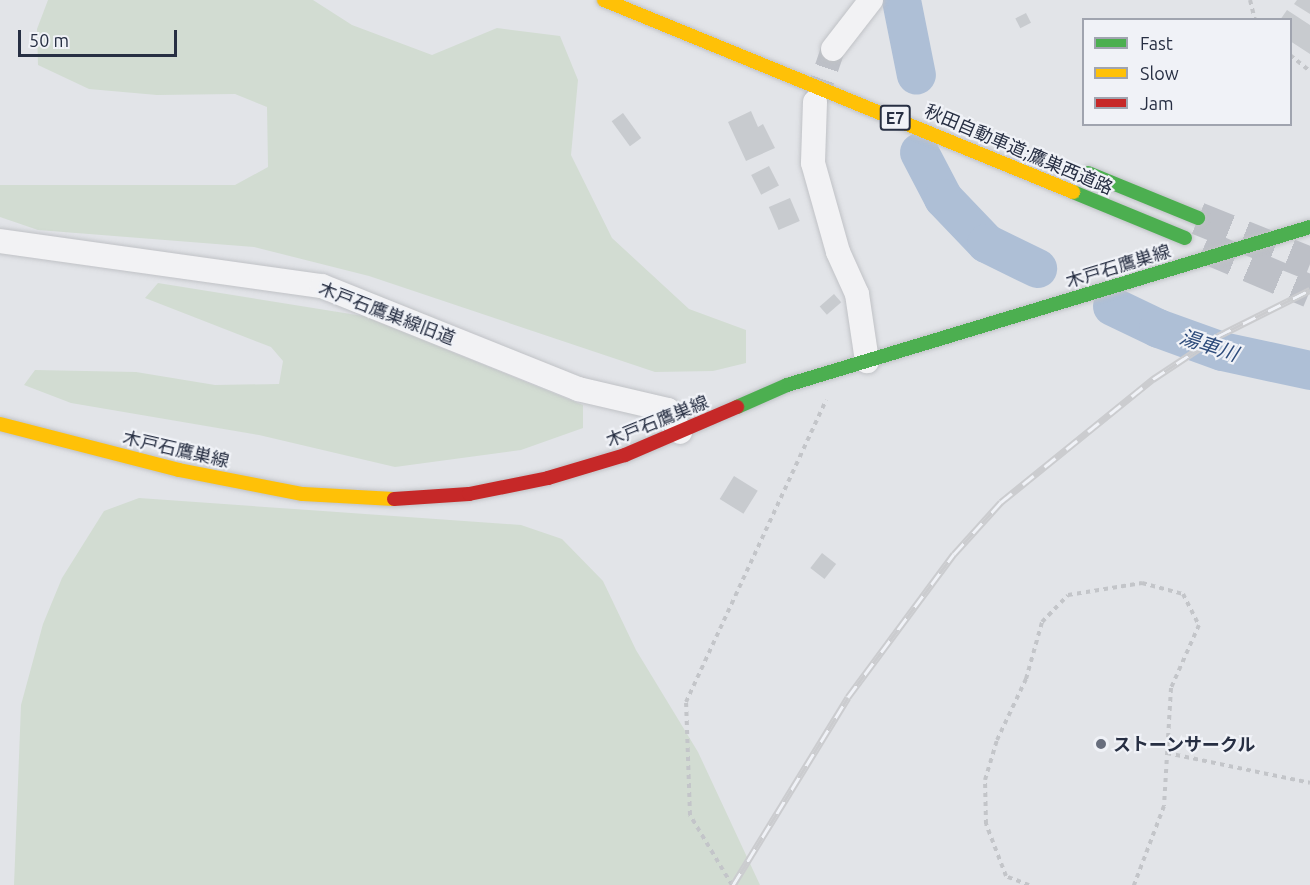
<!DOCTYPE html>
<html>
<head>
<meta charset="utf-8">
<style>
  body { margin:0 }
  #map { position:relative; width:1310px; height:885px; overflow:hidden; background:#e2e4e8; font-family:Ubuntu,"Noto Sans JP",sans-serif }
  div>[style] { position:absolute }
  .green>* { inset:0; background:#d2dcd2 }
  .river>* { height:39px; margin:-19.5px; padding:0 19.5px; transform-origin:19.5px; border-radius:19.5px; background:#aebfd6 }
  .building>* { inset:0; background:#c8cbcf; transform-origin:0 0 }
  .street-tunnel>* { height:24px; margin-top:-12px; transform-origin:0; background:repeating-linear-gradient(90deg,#bdc0c7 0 24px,transparent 0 36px) }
  .highway-tunnel>* { height:33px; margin-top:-16.5px; transform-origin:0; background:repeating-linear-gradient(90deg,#bdc0c7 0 33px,transparent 0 49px) }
  .path>* { height:4px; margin-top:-2px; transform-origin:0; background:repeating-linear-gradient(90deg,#c3c5c9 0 4.5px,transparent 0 9px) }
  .roads { filter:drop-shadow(0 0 2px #c0c2c6) drop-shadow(0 0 2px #c0c2c6) }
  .street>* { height:24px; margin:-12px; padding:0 12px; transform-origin:12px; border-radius:12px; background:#f2f2f4 }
  .fast>* { height:14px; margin:-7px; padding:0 7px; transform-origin:7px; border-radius:7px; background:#4caf50 }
  .slow>* { height:14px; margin:-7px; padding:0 7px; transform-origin:7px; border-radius:7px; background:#ffc107 }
  .jam>* { height:14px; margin:-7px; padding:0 7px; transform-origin:7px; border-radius:7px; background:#c62828 }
  .rail>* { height:7px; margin-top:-3.5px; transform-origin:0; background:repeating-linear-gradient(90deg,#f0f2f7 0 14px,#cbcccf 0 28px); box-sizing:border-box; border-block:2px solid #cbcccf }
  .dots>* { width:16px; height:16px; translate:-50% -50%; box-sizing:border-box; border:3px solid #f0f2f7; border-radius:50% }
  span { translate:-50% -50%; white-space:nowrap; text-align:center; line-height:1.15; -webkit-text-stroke:4.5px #f0f2f7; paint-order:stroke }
  .shield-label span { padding:2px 4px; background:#f0f2f7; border:2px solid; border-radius:4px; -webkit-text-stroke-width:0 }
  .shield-label { font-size:16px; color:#272f43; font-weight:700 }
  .street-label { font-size:18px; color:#272f43 }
  .poi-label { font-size:18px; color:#272f43; font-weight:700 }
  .left { translate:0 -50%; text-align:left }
  .water-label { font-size:20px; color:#2d4b7b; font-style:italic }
  .legend { position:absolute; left:1082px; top:18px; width:210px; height:108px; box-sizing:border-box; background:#f0f2f7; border:2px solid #a0a4af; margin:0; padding:8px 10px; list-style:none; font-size:18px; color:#272f43 }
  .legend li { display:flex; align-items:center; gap:12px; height:30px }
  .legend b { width:30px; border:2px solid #a0a4af }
  .scale { position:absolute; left:18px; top:30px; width:159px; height:27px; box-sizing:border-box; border:3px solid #272f43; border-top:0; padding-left:8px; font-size:18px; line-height:21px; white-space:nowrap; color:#272f43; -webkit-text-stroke:4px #f0f2f7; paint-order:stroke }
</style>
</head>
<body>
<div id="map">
  <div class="green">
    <div style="clip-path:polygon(48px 0,313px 0,352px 25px,432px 55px,497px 28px,560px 36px,578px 80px,571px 155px,612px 238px,689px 309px,746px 330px,746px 363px,713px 371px,655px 372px,369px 276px,254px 247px,38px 230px,0 217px,0 185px,235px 185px,268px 167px,267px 107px,235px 94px,157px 95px,89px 89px,38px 65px,37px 29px)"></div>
    <div style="clip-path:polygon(158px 283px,363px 316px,583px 405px,583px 428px,521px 450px,395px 467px,259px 435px,71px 403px,24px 385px,35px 370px,136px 372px,215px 385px,279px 384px,283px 361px,271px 347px,145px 298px)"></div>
    <div style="clip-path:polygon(139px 498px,521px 525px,562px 539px,603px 581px,636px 650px,698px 752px,760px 885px,14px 885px,21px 705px,43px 624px,62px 578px,104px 511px)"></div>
  </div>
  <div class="river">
    <div style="left:901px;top:0;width:76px;rotate:78.7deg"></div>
    <div style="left:919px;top:152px;width:52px;rotate:62.4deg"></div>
    <div style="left:943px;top:198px;width:62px;rotate:46.3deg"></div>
    <div style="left:986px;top:243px;width:57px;rotate:26.1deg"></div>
    <div style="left:1112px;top:306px;width:51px;rotate:25.6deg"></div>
    <div style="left:1158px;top:328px;width:68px;rotate:19.8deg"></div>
    <div style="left:1222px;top:351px;width:90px;rotate:12.2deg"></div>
  </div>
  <div class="building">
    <div style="clip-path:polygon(1297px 0,1310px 0,1310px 14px,1294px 4px)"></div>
    <div style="clip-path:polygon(1287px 10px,1310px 25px,1310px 54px,1290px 41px,1290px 20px,1280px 20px)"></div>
    <div style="left:1026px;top:13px;width:11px;height:12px;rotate:63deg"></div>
    <div style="clip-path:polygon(751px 111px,758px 127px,763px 124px,775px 148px,746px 161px,728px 122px)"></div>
    <div style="left:623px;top:113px;width:31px;height:14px;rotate:54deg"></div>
    <div style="left:769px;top:166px;width:22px;height:20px;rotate:63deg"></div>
    <div style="left:790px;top:198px;width:25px;height:23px;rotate:67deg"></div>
    <div style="left:834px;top:294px;width:11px;height:19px;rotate:49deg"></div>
    <div style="left:734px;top:476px;width:28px;height:27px;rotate:32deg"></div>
    <div style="left:822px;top:553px;width:18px;height:19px;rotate:38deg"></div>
  </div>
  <div class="street-tunnel">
    <div style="left:815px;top:102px;width:56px;rotate:-71.2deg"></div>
  </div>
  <div class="highway-tunnel">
    <div style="left:1198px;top:218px;width:121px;rotate:21.9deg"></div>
    <div style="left:1204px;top:246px;width:115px;rotate:23deg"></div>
  </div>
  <div class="path">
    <div style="left:1250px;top:0;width:21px;rotate:76deg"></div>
    <div style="left:1290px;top:55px;width:26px;rotate:39deg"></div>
    <div style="left:1167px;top:753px;width:146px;rotate:11.8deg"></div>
    <div style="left:732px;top:885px;width:82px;rotate:-121deg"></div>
    <div style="left:690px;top:815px;width:113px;rotate:-92deg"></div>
    <div style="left:686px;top:702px;width:333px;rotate:-65.1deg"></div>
    <div style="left:1029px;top:885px;width:25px;rotate:-159deg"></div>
    <div style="left:1006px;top:876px;width:56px;rotate:-111deg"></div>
    <div style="left:986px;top:824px;width:44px;rotate:-91.3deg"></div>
    <div style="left:985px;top:780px;width:42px;rotate:-73.3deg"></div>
    <div style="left:997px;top:740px;width:68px;rotate:-64.6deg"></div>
    <div style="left:1026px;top:679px;width:59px;rotate:-74.3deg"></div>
    <div style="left:1042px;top:622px;width:37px;rotate:-46deg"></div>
    <div style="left:1068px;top:595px;width:75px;rotate:-9.2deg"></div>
    <div style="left:1142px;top:583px;width:42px;rotate:15deg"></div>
    <div style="left:1183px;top:594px;width:35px;rotate:63deg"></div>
    <div style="left:1199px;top:625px;width:69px;rotate:114deg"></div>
    <div style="left:1171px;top:688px;width:118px;rotate:93.4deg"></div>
    <div style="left:1164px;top:806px;width:85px;rotate:110.8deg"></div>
  </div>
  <div class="roads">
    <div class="street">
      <div style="left:833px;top:49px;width:62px;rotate:-52.2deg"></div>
      <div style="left:815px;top:102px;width:61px;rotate:91.9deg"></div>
      <div style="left:813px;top:163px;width:92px;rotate:74.3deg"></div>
      <div style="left:838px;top:252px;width:46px;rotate:65.7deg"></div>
      <div style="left:857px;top:294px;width:68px;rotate:81.5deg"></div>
      <div style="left:0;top:241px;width:325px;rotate:8deg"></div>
      <div style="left:322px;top:286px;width:276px;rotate:21.9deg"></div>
      <div style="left:578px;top:389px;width:92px;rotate:13.1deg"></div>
      <div style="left:668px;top:410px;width:25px;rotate:61deg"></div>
    </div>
    <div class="fast">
      <div style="left:1088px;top:173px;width:119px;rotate:22.2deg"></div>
      <div style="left:1073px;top:192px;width:121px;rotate:22.3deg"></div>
      <div style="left:737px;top:407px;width:55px;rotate:-23.7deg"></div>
      <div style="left:787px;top:385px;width:546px;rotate:-16.81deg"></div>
    </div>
    <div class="slow">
      <div style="left:604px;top:0;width:507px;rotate:22.26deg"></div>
      <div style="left:0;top:424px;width:185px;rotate:14.4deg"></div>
      <div style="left:179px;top:470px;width:126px;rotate:11deg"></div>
      <div style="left:303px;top:494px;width:91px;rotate:3.1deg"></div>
    </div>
    <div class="jam">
      <div style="left:394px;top:499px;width:75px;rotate:-3.8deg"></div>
      <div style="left:469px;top:494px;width:81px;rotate:-11.4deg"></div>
      <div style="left:548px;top:478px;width:80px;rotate:-16.6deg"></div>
      <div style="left:625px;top:455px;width:122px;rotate:-23.2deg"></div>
    </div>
  </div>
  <div class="rail">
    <div style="left:733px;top:885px;width:220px;rotate:-58.5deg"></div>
    <div style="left:848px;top:697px;width:178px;rotate:-53.5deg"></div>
    <div style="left:954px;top:554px;width:70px;rotate:-47.9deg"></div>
    <div style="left:1001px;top:502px;width:196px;rotate:-39deg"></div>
    <div style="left:1153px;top:379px;width:78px;rotate:-33.5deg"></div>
    <div style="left:1218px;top:336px;width:103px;rotate:-26.6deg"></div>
  </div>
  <div class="dots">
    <div style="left:1101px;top:744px;background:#686e7d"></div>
  </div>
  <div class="shield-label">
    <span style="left:895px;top:118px">E7</span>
  </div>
  <div class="street-label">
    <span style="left:1019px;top:149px;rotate:23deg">秋田自動車道;鷹巣西道路</span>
    <span style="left:1118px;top:266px;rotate:-17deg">木戸石鷹巣線</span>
    <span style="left:387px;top:313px;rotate:21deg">木戸石鷹巣線旧道</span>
    <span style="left:657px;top:421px;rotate:-22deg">木戸石鷹巣線</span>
    <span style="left:176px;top:449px;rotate:13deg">木戸石鷹巣線</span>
  </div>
  <div class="poi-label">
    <span class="left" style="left:1113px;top:744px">ストーンサークル</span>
  </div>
  <div class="water-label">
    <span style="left:1209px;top:345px;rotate:18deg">湯車川</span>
  </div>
  <ul class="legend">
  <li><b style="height:8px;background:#4caf50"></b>Fast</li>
  <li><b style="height:8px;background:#ffc107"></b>Slow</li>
  <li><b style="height:8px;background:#c62828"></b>Jam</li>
  </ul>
  <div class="scale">50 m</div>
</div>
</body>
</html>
